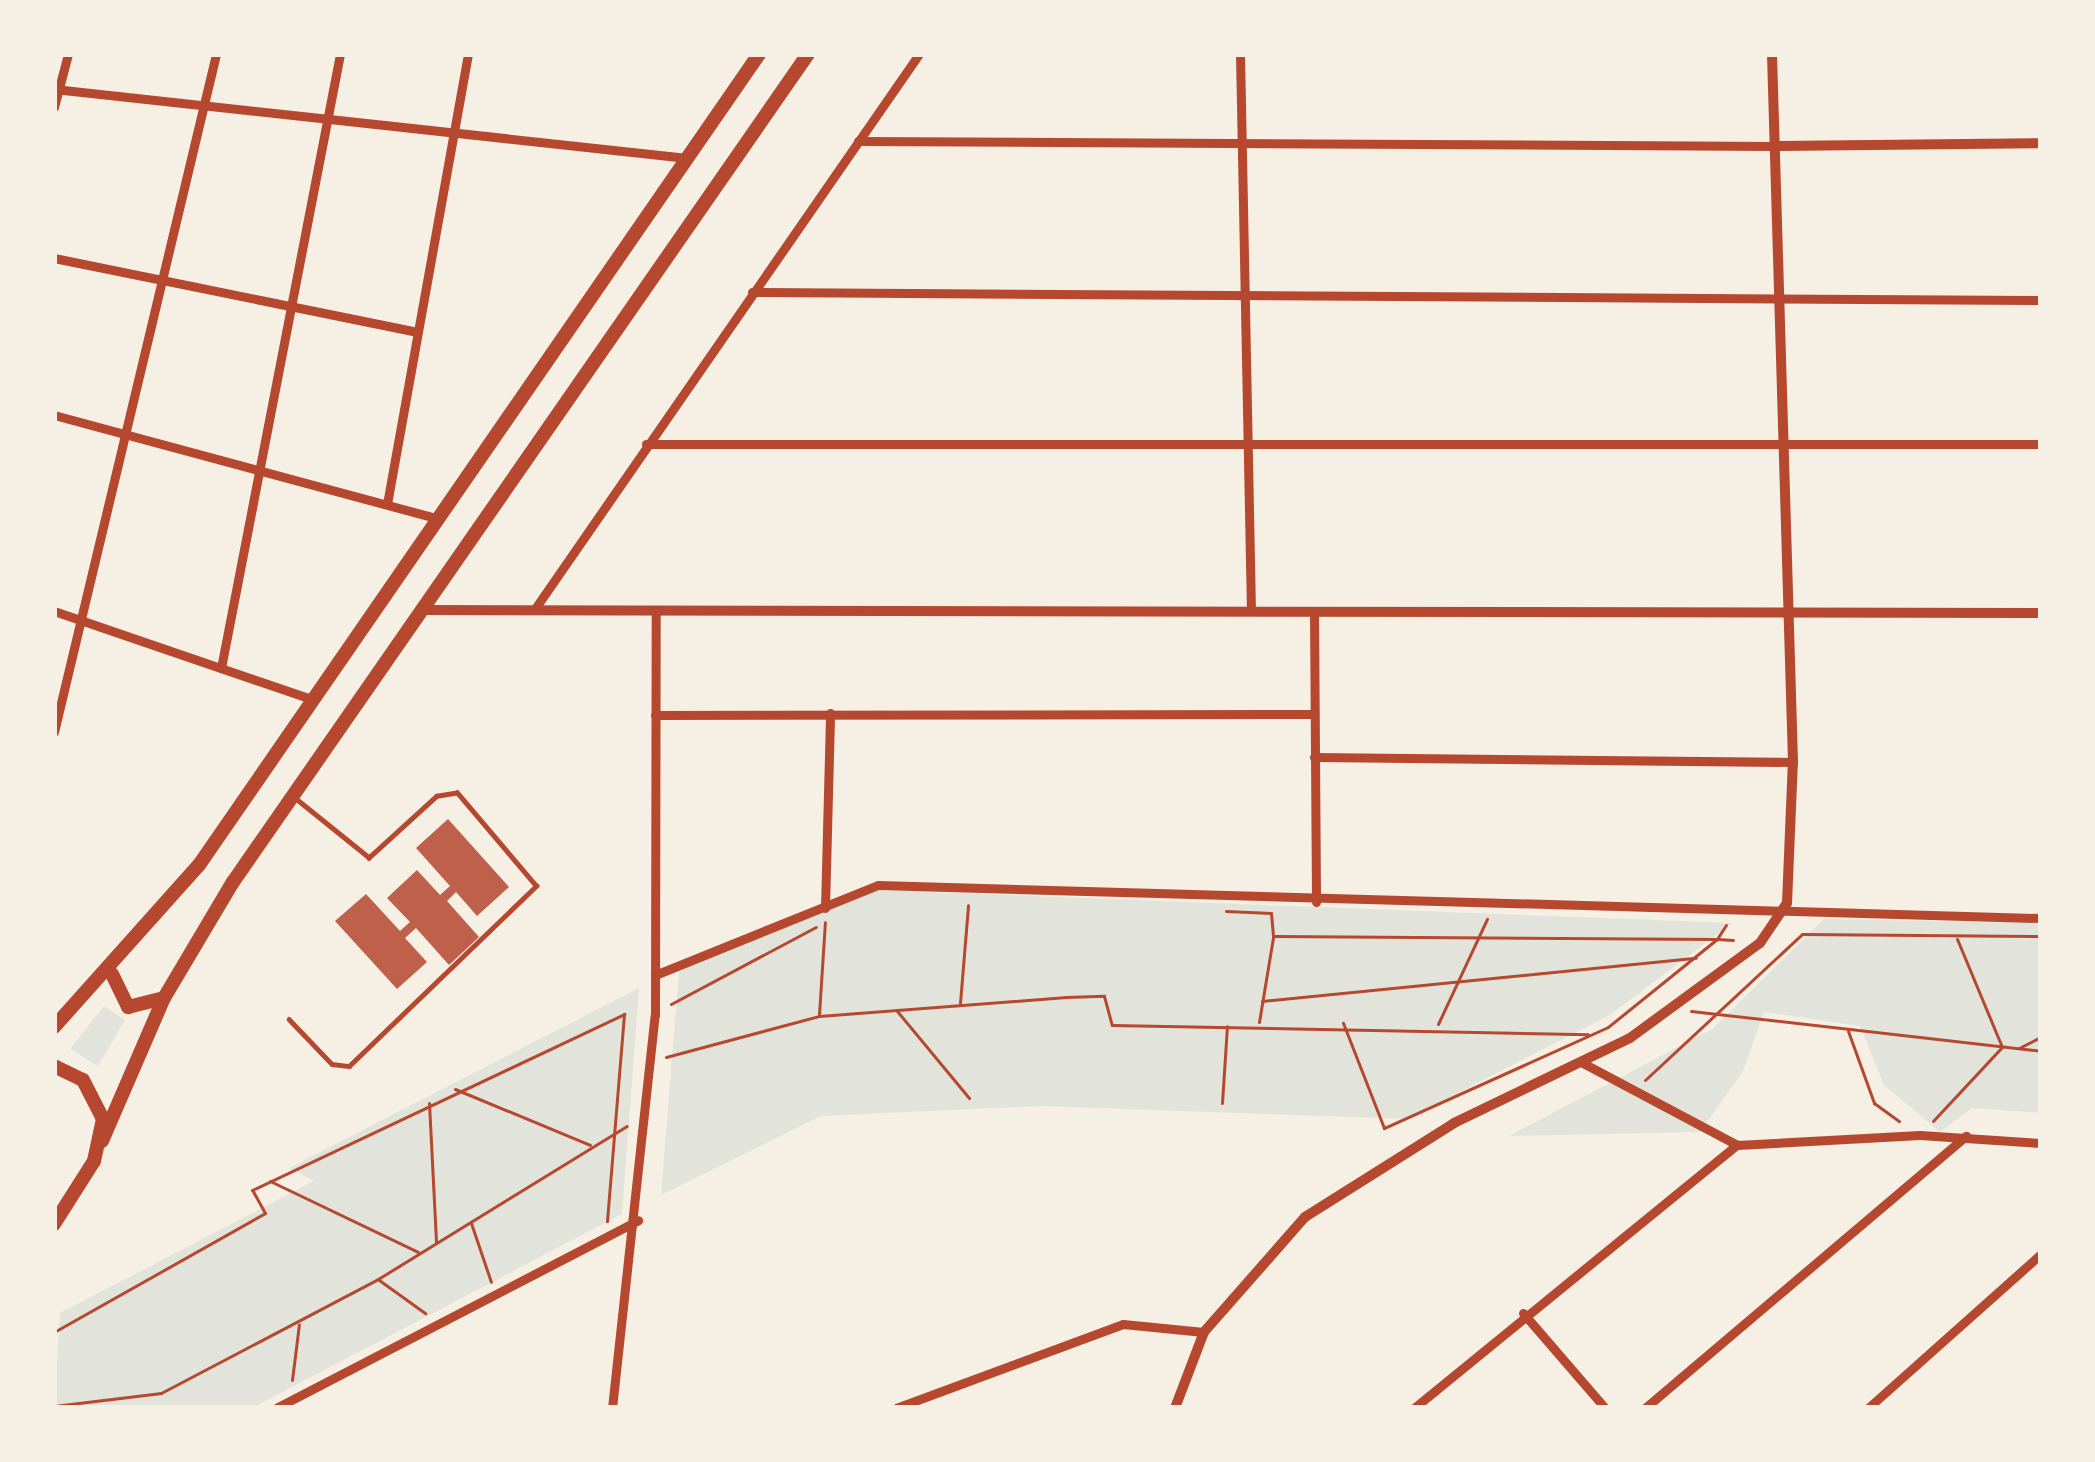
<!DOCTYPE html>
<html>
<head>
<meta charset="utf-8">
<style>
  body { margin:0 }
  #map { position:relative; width:2095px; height:1462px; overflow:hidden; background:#f6efe4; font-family:"Noto Serif",serif }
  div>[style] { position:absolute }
  .green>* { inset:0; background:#e2e4dc }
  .building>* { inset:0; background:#bf614a }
  .path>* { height:3px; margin:-1.5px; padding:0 1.5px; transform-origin:1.5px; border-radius:1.5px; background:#b5482f }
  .service>* { height:4.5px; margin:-2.25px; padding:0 2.25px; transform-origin:2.25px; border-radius:2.25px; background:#b5482f }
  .minor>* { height:9px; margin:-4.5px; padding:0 4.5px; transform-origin:4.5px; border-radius:4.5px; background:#b5482f }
  .tertiary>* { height:10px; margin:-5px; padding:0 5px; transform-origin:5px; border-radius:5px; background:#b5482f }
  .trunk>* { height:14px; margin:-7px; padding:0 7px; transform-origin:7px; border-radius:7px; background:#b5482f }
  span { translate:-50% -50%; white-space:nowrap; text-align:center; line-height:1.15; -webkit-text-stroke:12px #f6efe4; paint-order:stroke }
  .frame { position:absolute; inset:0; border:57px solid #f6efe4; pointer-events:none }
</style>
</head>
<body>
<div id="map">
  <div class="green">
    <div style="clip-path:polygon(877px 890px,1732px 923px,1610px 1015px,1407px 1119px,1041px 1106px,821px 1116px,661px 1195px,679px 971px)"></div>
    <div style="clip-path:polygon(1824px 919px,2041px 923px,2041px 1113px,1972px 1108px,1940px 1132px,1884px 1085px,1860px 1026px,1764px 1012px,1743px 1071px,1700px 1132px,1509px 1136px,1712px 1029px)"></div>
    <div style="clip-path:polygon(639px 988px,622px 1214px,252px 1408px,54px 1408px,60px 1313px,314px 1181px,289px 1168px)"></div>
    <div style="clip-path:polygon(104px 1006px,125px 1020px,98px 1066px,70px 1049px)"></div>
  </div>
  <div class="building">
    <div style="clip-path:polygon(448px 819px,509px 887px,477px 916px,456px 892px,447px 901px,479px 937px,449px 965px,416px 928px,405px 938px,427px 962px,397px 989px,335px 921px,366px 894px,400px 931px,410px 922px,387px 898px,417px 870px,440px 895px,450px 886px,416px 848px)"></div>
  </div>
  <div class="path">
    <div style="left:1226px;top:911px;width:45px;rotate:2.5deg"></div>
    <div style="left:1271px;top:913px;width:23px;rotate:85deg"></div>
    <div style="left:1273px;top:936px;width:444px;rotate:0.4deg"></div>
    <div style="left:1717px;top:939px;width:140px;rotate:141.1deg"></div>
    <div style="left:1608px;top:1027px;width:246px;rotate:155.7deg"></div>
    <div style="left:1384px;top:1128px;width:113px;rotate:-111.3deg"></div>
    <div style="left:1726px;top:925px;width:17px;rotate:123deg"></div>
    <div style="left:1717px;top:939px;width:16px;rotate:4deg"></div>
    <div style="left:1262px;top:1001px;width:436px;rotate:-5.7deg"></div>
    <div style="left:960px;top:1003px;width:98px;rotate:-85.3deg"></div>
    <div style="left:671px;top:1004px;width:164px;rotate:-28deg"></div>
    <div style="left:897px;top:1011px;width:113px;rotate:50.4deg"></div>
    <div style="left:1691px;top:1011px;width:352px;rotate:6.5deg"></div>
    <div style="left:819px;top:1014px;width:92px;rotate:-86.3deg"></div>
    <div style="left:1259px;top:1022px;width:86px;rotate:-80.6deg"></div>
    <div style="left:1438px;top:1024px;width:116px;rotate:-65deg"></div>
    <div style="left:1848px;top:1031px;width:77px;rotate:70.1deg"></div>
    <div style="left:1874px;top:1103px;width:31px;rotate:36deg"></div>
    <div style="left:2019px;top:1048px;width:25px;rotate:-27deg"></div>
    <div style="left:666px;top:1057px;width:158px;rotate:-15deg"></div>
    <div style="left:819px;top:1016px;width:248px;rotate:-4.4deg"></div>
    <div style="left:1066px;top:997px;width:38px;rotate:-2deg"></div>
    <div style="left:1104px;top:996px;width:30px;rotate:75deg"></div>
    <div style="left:1112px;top:1025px;width:476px;rotate:1.1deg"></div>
    <div style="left:1645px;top:1080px;width:214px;rotate:-42.9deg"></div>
    <div style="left:1802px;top:934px;width:239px;rotate:0.5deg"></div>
    <div style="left:455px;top:1089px;width:146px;rotate:22.5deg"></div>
    <div style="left:429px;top:1103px;width:139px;rotate:87.1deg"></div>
    <div style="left:1222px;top:1103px;width:77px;rotate:-86.3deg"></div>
    <div style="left:1933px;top:1121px;width:101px;rotate:-47deg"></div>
    <div style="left:2002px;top:1047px;width:117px;rotate:-112.6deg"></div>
    <div style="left:270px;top:1181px;width:164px;rotate:25.6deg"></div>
    <div style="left:471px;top:1223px;width:62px;rotate:71.3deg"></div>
    <div style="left:379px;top:1280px;width:57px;rotate:35.7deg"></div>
    <div style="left:54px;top:1332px;width:242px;rotate:-29.4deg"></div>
    <div style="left:265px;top:1213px;width:26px;rotate:-119deg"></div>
    <div style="left:252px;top:1190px;width:412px;rotate:-25.3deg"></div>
    <div style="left:624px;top:1014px;width:208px;rotate:94.7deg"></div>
    <div style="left:292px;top:1380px;width:56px;rotate:-82.9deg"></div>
    <div style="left:54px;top:1406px;width:108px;rotate:-6.9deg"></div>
    <div style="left:161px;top:1393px;width:245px;rotate:-27.7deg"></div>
    <div style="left:378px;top:1279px;width:292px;rotate:-31.6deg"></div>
  </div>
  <div class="service">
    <div style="left:289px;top:1019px;width:62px;rotate:46.3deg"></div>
    <div style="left:332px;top:1064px;width:17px;rotate:7deg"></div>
    <div style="left:349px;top:1066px;width:260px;rotate:-43.9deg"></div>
    <div style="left:536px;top:886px;width:122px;rotate:-130.3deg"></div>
    <div style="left:457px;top:793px;width:20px;rotate:171deg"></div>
    <div style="left:437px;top:796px;width:92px;rotate:137.6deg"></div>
    <div style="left:369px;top:858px;width:94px;rotate:-141.1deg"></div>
  </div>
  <div class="minor">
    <div style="left:1240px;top:54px;width:557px;rotate:88.87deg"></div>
    <div style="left:54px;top:89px;width:637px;rotate:6.22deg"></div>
    <div style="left:54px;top:107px;width:55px;rotate:-75.2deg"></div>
    <div style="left:858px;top:141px;width:916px;rotate:0.31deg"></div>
    <div style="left:54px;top:258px;width:371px;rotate:11.5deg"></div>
    <div style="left:752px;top:292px;width:1289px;rotate:0.36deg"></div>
    <div style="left:54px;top:415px;width:397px;rotate:15.1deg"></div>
    <div style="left:646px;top:444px;width:1395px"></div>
    <div style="left:387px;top:504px;width:457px;rotate:-79.8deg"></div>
    <div style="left:534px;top:610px;width:676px;rotate:-55.3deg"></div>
    <div style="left:54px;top:611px;width:272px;rotate:18.9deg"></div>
    <div style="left:1314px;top:611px;width:291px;rotate:89.6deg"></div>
    <div style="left:221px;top:668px;width:625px;rotate:-79.03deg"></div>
    <div style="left:655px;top:715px;width:659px;rotate:-0.09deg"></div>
    <div style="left:54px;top:732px;width:697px;rotate:-76.56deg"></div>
    <div style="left:1314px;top:757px;width:479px;rotate:0.6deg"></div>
    <div style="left:825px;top:908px;width:195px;rotate:-88.5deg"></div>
    <div style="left:655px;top:975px;width:240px;rotate:-22deg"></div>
    <div style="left:878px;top:885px;width:1163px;rotate:1.63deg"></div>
    <div style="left:1581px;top:1062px;width:177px;rotate:28deg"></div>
    <div style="left:1737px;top:1145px;width:183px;rotate:-3.1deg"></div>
    <div style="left:1920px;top:1135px;width:121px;rotate:3.8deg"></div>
    <div style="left:1523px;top:1313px;width:125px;rotate:49.2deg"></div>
    <div style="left:276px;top:1408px;width:408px;rotate:-27.4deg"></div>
    <div style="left:612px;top:1408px;width:395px;rotate:-83.8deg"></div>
    <div style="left:655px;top:1015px;width:405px;rotate:-89.9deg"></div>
    <div style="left:896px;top:1408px;width:242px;rotate:-20.3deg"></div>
    <div style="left:1123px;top:1324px;width:81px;rotate:5.6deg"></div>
    <div style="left:1414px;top:1408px;width:417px;rotate:-39.2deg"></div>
    <div style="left:1645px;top:1408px;width:421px;rotate:-40.3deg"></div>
    <div style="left:1868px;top:1408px;width:232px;rotate:-41.7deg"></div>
  </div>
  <div class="tertiary">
    <div style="left:1774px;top:146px;width:267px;rotate:-0.6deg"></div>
    <div style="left:423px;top:610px;width:1618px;rotate:0.11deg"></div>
    <div style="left:1175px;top:1408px;width:81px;rotate:-69.1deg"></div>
    <div style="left:1204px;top:1332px;width:153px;rotate:-48.7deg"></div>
    <div style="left:1305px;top:1217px;width:176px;rotate:-32.2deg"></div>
    <div style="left:1454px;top:1123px;width:195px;rotate:-25.8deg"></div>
    <div style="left:1630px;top:1038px;width:161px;rotate:-36.2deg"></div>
    <div style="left:1760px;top:943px;width:48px;rotate:-56deg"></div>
    <div style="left:1787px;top:903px;width:141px;rotate:-87.6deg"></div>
    <div style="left:1793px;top:762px;width:708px;rotate:-91.7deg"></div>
  </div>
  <div class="trunk">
    <div style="left:112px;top:974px;width:37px;rotate:64deg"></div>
    <div style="left:128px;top:1007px;width:37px;rotate:-14deg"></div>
    <div style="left:54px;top:1027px;width:217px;rotate:-48.2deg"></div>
    <div style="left:199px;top:865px;width:986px;rotate:-55.37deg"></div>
    <div style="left:54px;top:1066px;width:32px;rotate:26deg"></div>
    <div style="left:83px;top:1080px;width:44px;rotate:62.9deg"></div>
    <div style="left:103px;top:1119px;width:43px;rotate:102.1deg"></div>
    <div style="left:94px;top:1161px;width:75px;rotate:122.4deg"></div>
    <div style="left:102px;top:1141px;width:156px;rotate:-66.6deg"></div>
    <div style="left:164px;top:998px;width:135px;rotate:-59.3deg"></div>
    <div style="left:233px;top:882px;width:1008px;rotate:-55.22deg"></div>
  </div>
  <div class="frame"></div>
</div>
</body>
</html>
